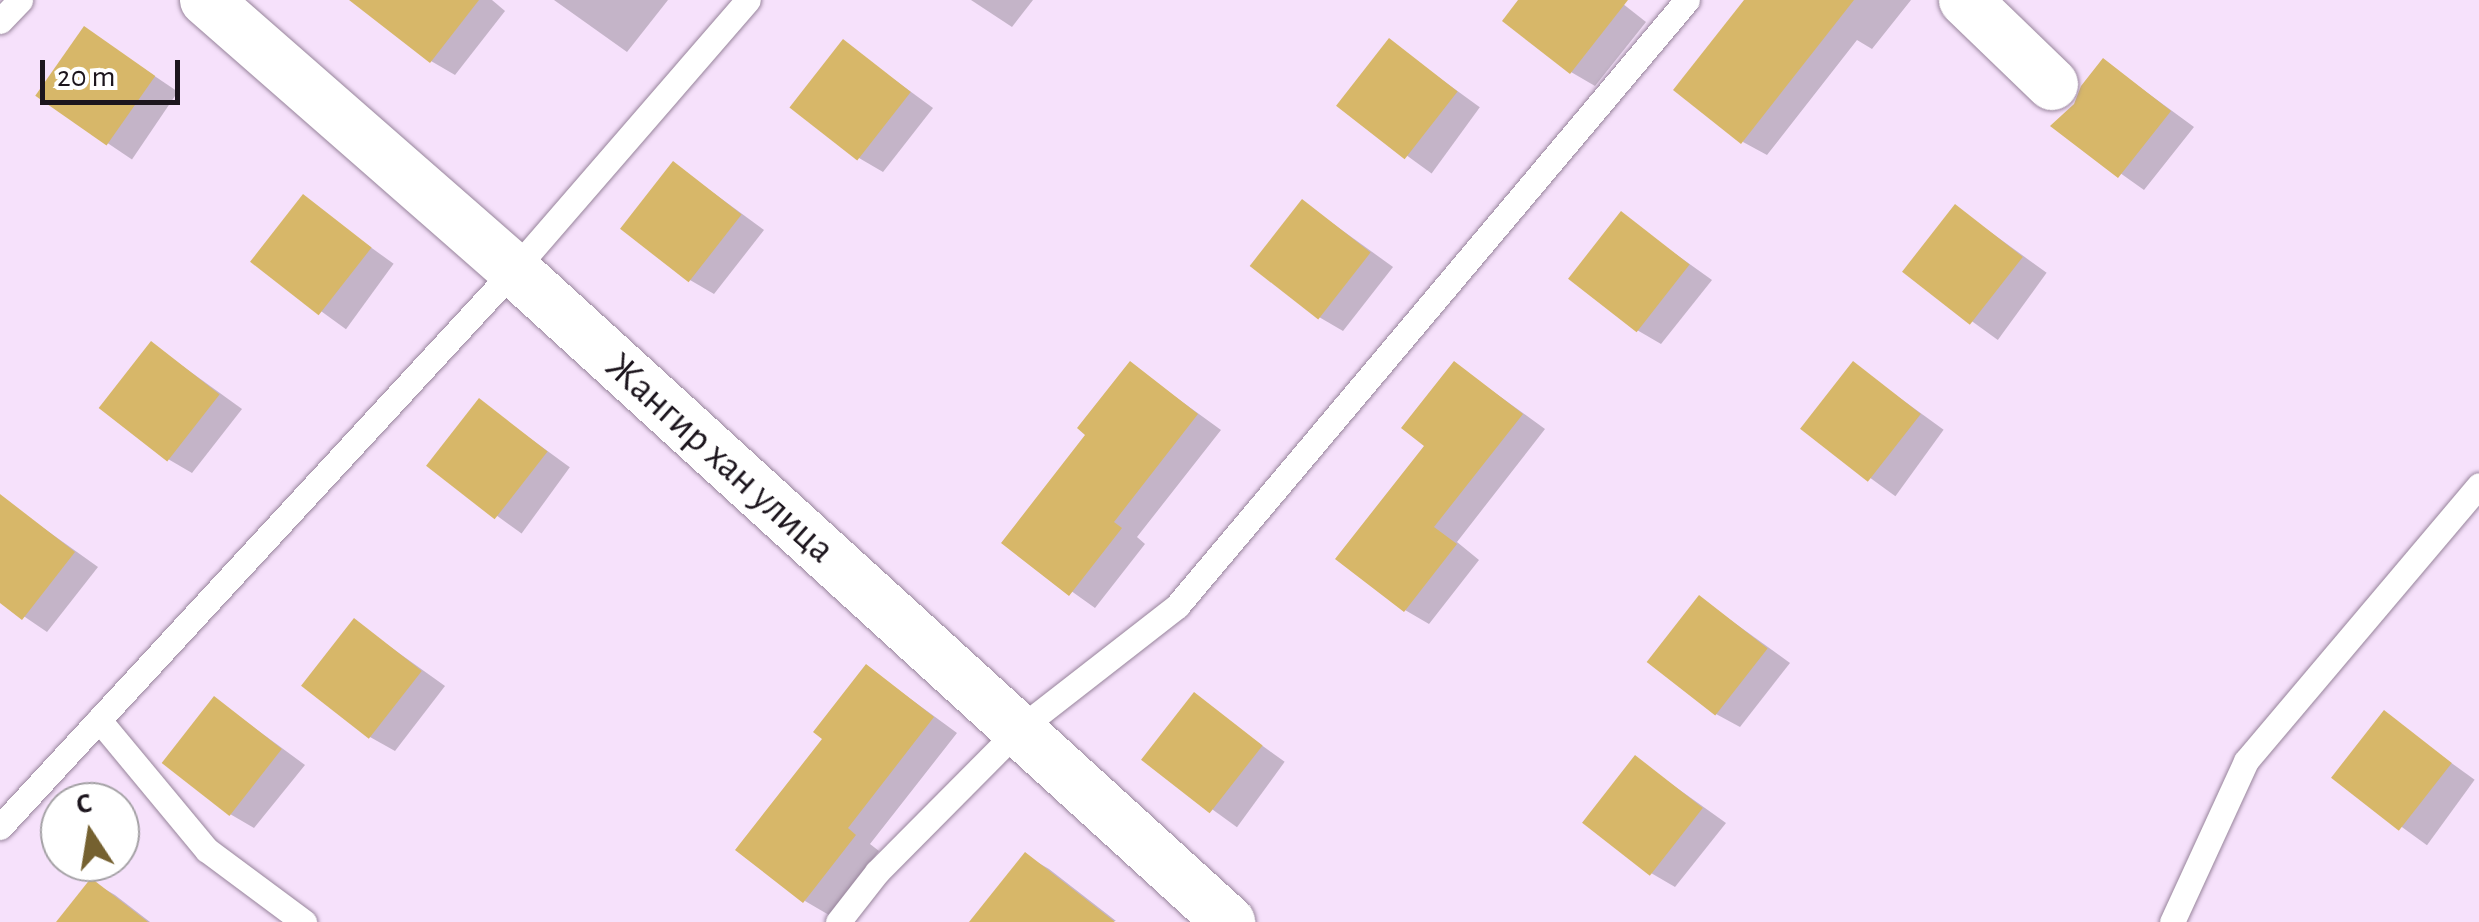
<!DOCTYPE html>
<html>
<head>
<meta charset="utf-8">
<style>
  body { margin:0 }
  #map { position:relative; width:2479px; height:922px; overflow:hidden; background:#f6e1fb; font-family:"Alegreya Sans",sans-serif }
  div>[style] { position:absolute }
  .shadow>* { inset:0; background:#0003; transform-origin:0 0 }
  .building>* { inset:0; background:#d7b769; transform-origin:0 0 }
  .roads { filter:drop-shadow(0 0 2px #97849b) drop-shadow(0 0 2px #97849b) }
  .lane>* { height:25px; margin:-12.5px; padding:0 12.5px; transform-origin:12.5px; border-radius:12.5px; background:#fff }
  .street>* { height:52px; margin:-26px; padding:0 26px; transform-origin:26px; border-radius:26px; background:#fff }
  span { translate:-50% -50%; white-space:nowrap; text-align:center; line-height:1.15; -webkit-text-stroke:10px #fff; paint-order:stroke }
  .street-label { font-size:40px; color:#1c151d }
  .north { position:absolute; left:40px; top:782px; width:100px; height:100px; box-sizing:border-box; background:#fff; border:2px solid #a4a1a5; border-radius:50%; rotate:348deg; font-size:28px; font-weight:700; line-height:40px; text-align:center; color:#1c151d }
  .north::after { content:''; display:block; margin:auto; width:35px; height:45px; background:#756130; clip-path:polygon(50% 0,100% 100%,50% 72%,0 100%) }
  .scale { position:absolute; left:40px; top:60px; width:140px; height:45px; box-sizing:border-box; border:5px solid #1c151d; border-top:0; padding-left:12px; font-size:30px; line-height:35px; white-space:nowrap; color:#1c151d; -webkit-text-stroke:8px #fff; paint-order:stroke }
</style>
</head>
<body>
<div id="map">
  <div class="shadow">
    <div style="clip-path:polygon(372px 0,492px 0,505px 11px,455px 75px,431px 61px)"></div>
    <div style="clip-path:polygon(554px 0,668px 0,627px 52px)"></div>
    <div style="clip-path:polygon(971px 0,1033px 0,1012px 27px)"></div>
    <div style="clip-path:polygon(1522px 0,1618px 0,1646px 22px,1595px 86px,1571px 72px)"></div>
    <div style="clip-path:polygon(1768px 0,1911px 0,1872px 49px,1857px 40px,1767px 155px,1743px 142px)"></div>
    <div style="left:85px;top:29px;width:112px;height:82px;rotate:34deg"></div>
    <div style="clip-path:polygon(843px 42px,933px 108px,883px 172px,859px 158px)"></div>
    <div style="left:1390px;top:42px;width:111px;height:82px;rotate:36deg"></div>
    <div style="clip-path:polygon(2104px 61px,2194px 127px,2144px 190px,2054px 126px,2076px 106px)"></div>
    <div style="clip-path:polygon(674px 164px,764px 230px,714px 294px,690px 280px)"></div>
    <div style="left:303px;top:198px;width:112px;height:81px;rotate:36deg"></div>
    <div style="clip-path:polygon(1303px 202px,1393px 267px,1343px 331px,1319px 317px)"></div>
    <div style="left:1956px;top:207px;width:112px;height:83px;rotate:36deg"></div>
    <div style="clip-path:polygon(1621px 215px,1712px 280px,1661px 344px,1637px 330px)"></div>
    <div style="clip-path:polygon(152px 344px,242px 409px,192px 473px,168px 459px)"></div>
    <div style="clip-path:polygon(1130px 364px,1221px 430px,1137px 537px,1145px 544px,1095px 608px,1004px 543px,1089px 435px)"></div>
    <div style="clip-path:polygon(1455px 364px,1545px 429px,1457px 542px,1479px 560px,1429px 624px,1405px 610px,1427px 445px)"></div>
    <div style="left:1853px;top:364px;width:112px;height:82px;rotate:36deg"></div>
    <div style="left:480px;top:402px;width:111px;height:82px;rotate:36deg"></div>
    <div style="clip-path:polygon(7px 502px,98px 567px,47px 632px,0 600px,0 511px)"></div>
    <div style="clip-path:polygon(1700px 598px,1790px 663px,1740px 727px,1716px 714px)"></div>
    <div style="clip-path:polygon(354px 621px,445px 686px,395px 751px,370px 737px)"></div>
    <div style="clip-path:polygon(867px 667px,957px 733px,870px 844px,879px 851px,829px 915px,805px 901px,825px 738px)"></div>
    <div style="left:1194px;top:696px;width:112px;height:81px;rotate:36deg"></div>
    <div style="clip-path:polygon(215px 699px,305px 765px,254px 828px,230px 814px)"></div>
    <div style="left:2384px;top:714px;width:112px;height:81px;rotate:36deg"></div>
    <div style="clip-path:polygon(1635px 758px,1726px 823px,1675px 887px,1651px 873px)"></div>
    <div style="clip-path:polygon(1025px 855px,1049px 869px,1116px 921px,979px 922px)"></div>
    <div style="clip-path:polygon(91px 881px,115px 895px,150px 922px,59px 922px)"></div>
  </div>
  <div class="building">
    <div style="clip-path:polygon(349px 0,479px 0,430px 63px)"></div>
    <div style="clip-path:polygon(1518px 0,1628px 0,1570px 74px,1502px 21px)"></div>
    <div style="clip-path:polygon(1744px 0,1854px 0,1741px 144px,1673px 90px)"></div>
    <div style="left:84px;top:26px;width:87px;height:85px;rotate:35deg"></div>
    <div style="left:1389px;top:38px;width:87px;height:86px;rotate:38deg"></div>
    <div style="left:843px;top:39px;width:86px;height:87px;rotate:38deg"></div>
    <div style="clip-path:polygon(2103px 58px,2171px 111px,2118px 178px,2050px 126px,2074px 104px,2081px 86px)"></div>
    <div style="left:673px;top:161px;width:87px;height:86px;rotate:38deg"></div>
    <div style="left:303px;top:194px;width:87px;height:86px;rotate:38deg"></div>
    <div style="left:1302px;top:199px;width:87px;height:85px;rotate:38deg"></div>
    <div style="left:1955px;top:204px;width:86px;height:86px;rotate:38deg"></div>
    <div style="left:1621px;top:211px;width:87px;height:86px;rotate:38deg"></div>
    <div style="left:151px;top:341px;width:87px;height:85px;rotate:38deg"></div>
    <div style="clip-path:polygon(1130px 361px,1198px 414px,1114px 522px,1122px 528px,1069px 596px,1001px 543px,1085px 435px,1077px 428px)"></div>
    <div style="clip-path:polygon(1454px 361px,1523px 414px,1434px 527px,1457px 544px,1404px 612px,1335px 559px,1424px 446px,1401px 428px)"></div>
    <div style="left:1853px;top:361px;width:86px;height:86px;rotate:38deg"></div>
    <div style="left:479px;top:398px;width:87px;height:86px;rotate:38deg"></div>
    <div style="clip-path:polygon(0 494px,75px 552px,22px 620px,0 603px)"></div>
    <div style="left:1699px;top:595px;width:87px;height:85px;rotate:38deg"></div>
    <div style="left:354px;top:618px;width:86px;height:86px;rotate:38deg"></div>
    <div style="clip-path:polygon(866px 664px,934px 717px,848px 828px,856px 835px,803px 903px,735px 850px,822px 739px,813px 732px)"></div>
    <div style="left:1194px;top:692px;width:87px;height:86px;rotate:38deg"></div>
    <div style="left:214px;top:696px;width:86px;height:85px;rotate:38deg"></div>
    <div style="left:2384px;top:710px;width:86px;height:86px;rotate:38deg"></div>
    <div style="left:1635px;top:755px;width:86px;height:86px;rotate:38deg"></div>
    <div style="clip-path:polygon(1025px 852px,1115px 922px,969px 922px)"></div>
    <div style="clip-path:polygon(91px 878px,148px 922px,56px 922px)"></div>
  </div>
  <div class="roads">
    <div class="lane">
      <div style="left:0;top:21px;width:29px;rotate:-46deg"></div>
      <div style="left:99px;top:720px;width:169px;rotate:50.3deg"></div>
      <div style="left:207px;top:850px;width:121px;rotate:36.6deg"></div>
      <div style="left:0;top:827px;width:758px;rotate:-47.3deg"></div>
      <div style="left:514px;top:270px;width:357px;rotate:-49.1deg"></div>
      <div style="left:838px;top:922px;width:63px;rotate:-52deg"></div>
      <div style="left:877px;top:872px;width:200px;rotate:-45.2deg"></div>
      <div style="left:1018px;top:730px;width:202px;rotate:-37.9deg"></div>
      <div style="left:1177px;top:606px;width:792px;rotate:-49.92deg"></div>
      <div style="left:2172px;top:922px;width:177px;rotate:-65.3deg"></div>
      <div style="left:2246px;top:761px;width:361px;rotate:-49.8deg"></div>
    </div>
    <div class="street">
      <div style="left:206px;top:0;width:410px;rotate:41.2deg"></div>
      <div style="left:514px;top:270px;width:968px;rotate:42.36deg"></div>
      <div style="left:1965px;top:0;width:121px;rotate:44deg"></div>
    </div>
  </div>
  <div class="street-label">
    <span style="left:720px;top:458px;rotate:42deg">Жангир хан улица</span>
  </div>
  <div class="north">С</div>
  <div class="scale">20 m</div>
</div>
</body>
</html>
